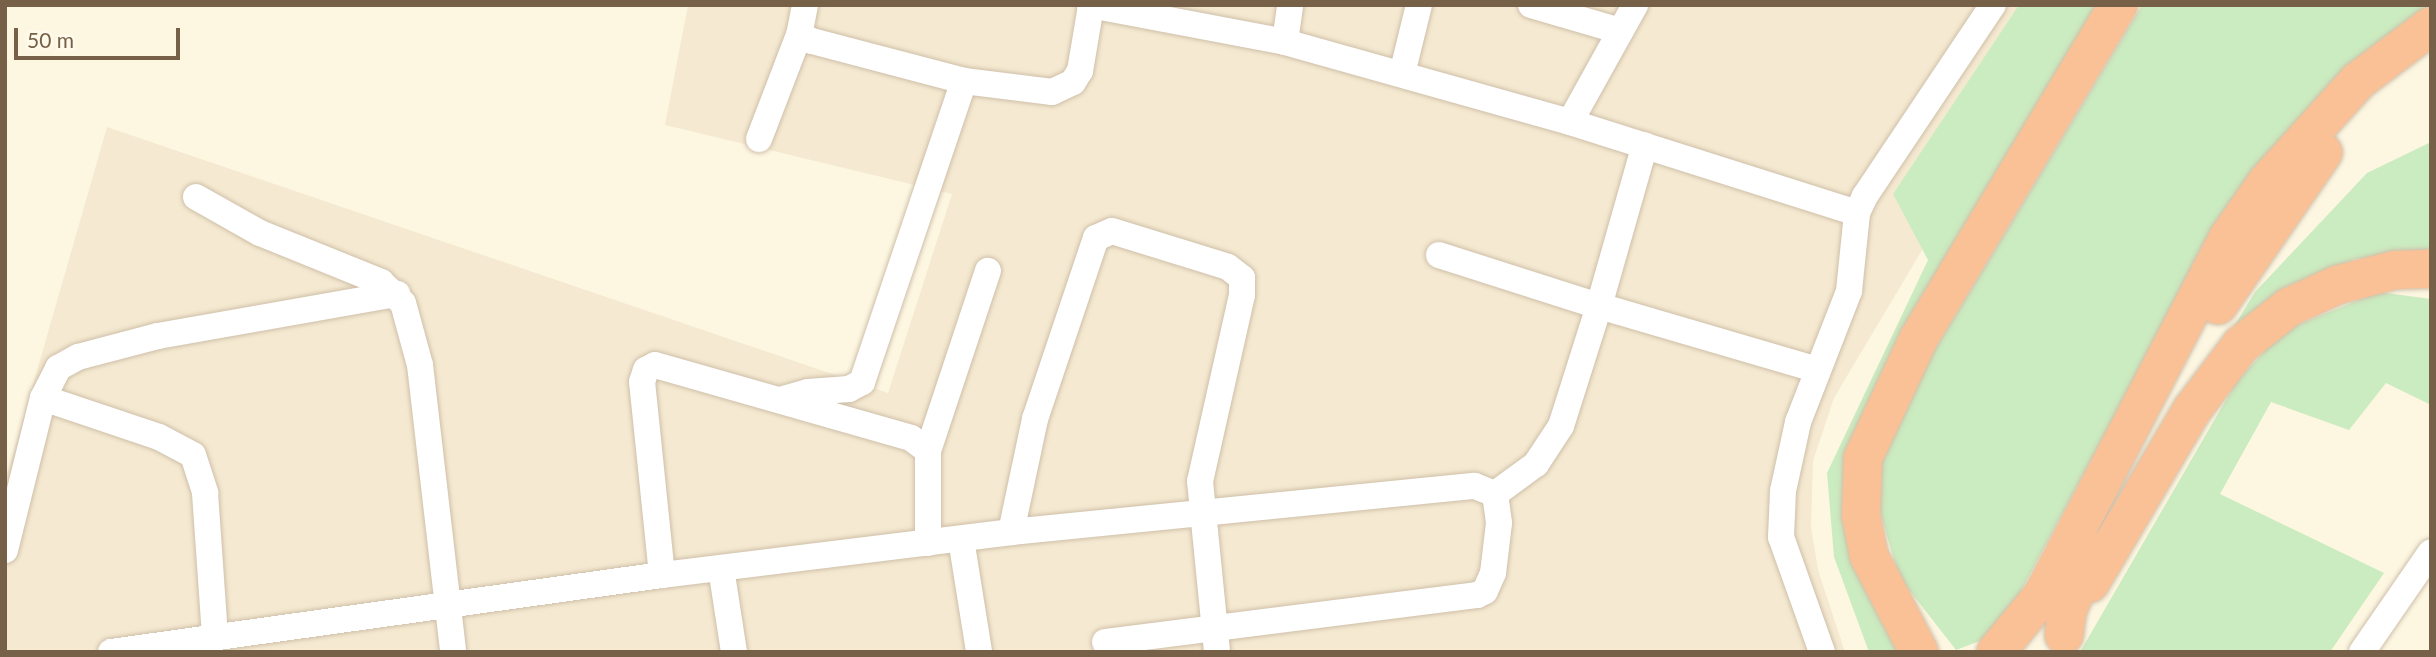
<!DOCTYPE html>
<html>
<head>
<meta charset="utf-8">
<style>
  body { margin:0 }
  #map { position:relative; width:2436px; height:657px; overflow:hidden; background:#fdf7e2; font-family:Lato,sans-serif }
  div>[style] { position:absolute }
  .residential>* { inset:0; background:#f5ead1 }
  .green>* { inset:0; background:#cbebc0 }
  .roads { filter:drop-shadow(0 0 2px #cfbfa9) drop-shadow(0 0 2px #cfbfa9) }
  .minor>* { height:26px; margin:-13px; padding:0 13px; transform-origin:13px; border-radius:13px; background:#fff }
  .highway>* { height:38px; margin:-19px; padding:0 19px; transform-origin:19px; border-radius:19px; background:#fac197 }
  span { translate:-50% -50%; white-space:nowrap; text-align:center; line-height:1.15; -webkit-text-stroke:5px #fffaea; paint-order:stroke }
  .frame { position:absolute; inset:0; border:7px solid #766048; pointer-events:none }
  .scale { position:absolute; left:14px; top:28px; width:166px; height:32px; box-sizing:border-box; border:4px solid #766048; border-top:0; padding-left:9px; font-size:21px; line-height:24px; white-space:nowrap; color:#766048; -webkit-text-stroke:5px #fffaea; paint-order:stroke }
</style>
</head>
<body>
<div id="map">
  <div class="residential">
    <div style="clip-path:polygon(688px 5px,2068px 5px,1834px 398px,1813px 461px,1811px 527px,1818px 570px,1845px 652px,5px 652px,5px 482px,107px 127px,888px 393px,952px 194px,665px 125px)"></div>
  </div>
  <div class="green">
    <div style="clip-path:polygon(2019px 5px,2116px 5px,1861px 459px,1913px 652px,1869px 652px,1834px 557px,1827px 473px,1928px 260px,1893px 194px)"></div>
    <div style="clip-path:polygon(2142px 5px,2431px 5px,2347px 68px,2229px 203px,1998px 634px,1956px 650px,1899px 577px,1876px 498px,1883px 450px,1917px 379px)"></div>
    <div style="clip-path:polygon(2431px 142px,2431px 250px,2355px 259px,2283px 292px,2219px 351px,2255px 292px,2367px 173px)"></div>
    <div style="clip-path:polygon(2379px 292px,2431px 299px,2431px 405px,2386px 383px,2349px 430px,2271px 402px,2220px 494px,2384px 573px,2330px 652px,2080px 652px,2237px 381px,2284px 330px)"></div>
  </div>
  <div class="roads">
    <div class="minor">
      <div style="left:805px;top:5px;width:31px;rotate:101deg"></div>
      <div style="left:799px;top:35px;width:14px;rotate:25deg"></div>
      <div style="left:812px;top:41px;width:157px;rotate:14.7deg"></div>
      <div style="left:964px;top:81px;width:89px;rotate:7.1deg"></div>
      <div style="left:1052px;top:92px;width:23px;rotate:-25deg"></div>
      <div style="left:1073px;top:82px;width:13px;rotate:-58deg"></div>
      <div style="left:1080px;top:71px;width:66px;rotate:-80.4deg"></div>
      <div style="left:1090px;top:5px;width:198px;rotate:10.7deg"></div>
      <div style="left:1285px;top:42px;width:296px;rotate:15.7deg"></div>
      <div style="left:1570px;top:122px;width:301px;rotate:17.6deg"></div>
      <div style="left:1531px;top:5px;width:93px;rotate:16.3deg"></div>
      <div style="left:1285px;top:42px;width:37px;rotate:-82deg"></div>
      <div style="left:1402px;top:74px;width:71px;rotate:-76.2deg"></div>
      <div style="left:1570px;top:122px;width:134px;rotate:-60.9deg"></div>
      <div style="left:759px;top:139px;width:111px;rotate:-69deg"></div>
      <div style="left:196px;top:197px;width:73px;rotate:29.4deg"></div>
      <div style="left:260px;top:233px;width:131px;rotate:22deg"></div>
      <div style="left:381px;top:282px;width:30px;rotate:44deg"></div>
      <div style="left:403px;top:303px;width:64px;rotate:74.7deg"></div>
      <div style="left:420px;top:365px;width:289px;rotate:83.4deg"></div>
      <div style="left:1439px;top:255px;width:168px;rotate:17.7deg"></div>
      <div style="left:1599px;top:306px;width:167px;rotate:-74.1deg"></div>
      <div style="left:43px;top:398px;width:122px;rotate:18.6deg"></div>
      <div style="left:159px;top:437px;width:38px;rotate:28deg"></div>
      <div style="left:193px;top:455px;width:40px;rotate:72deg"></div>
      <div style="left:205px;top:493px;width:142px;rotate:86deg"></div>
      <div style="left:780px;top:400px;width:29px;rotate:-16deg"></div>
      <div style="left:808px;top:392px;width:41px;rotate:-4.2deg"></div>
      <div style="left:849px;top:389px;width:15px;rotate:-28deg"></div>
      <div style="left:862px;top:382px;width:318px;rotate:-71.3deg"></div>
      <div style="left:1495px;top:494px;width:51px;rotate:-36.2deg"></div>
      <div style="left:1536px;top:464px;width:45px;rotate:-56.7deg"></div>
      <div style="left:1561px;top:426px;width:126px;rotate:-72.4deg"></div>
      <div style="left:1599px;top:306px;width:228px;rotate:16.3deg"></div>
      <div style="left:1011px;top:532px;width:116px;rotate:-78deg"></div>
      <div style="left:1035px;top:419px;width:191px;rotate:-71.4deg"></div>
      <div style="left:1096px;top:238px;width:17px;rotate:-24deg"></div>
      <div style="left:1112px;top:231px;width:121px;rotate:17.2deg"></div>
      <div style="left:1228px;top:267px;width:18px;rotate:38deg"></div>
      <div style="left:1242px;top:278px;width:17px;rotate:90deg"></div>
      <div style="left:1242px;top:295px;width:191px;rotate:102.7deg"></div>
      <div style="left:1200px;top:481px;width:172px;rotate:84.3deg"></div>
      <div style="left:961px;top:539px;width:114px;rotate:80.9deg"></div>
      <div style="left:928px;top:543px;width:92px;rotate:-90deg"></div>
      <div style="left:928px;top:451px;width:190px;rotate:-71.6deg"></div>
      <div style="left:5px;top:550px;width:157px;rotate:-76deg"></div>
      <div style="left:43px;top:398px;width:34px;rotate:-63deg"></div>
      <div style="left:58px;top:368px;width:23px;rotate:-29deg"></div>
      <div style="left:78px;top:357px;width:83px;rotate:-14.7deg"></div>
      <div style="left:158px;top:336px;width:243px;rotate:-10deg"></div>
      <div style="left:721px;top:568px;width:85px;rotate:81.2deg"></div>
      <div style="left:662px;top:575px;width:352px;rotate:-7deg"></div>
      <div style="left:1011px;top:532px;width:466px;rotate:-5.7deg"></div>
      <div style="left:1475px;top:486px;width:22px;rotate:22deg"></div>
      <div style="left:1495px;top:494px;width:29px;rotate:82deg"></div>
      <div style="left:1499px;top:523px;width:50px;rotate:96.8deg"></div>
      <div style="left:1493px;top:573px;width:20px;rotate:114deg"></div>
      <div style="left:1485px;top:591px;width:9px;rotate:153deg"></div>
      <div style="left:1477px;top:595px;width:375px;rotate:172.8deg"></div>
      <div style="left:111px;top:652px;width:556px;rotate:-7.96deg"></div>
      <div style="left:662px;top:575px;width:194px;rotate:-95.9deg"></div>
      <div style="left:642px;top:382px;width:13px;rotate:-72deg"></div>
      <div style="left:646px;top:370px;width:10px;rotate:-29deg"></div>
      <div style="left:655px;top:365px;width:266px;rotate:15.9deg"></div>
      <div style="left:911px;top:438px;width:21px;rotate:37deg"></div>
      <div style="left:1822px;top:652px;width:122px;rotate:-109.6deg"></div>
      <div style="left:1781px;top:537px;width:46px;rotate:-87.5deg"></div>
      <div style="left:1783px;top:491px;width:71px;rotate:-77.7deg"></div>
      <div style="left:1798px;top:422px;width:141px;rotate:-68.7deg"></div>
      <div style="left:1849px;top:291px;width:78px;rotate:-84.1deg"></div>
      <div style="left:1857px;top:213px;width:19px;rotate:-65deg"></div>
      <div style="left:1865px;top:196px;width:230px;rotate:-56.2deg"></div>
      <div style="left:2362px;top:652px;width:121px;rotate:-55.4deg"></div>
    </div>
    <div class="highway">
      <div style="left:2218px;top:305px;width:185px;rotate:-55.4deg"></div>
      <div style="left:2090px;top:583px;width:201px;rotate:-59.5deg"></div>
      <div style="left:2192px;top:410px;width:81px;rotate:-53deg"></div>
      <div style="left:2241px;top:345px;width:61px;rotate:-38.4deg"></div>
      <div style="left:2289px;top:307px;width:53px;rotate:-24.6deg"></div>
      <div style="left:2337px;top:285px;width:60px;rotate:-14.5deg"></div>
      <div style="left:2395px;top:270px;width:36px;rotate:-2deg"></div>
      <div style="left:2064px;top:635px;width:24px;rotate:-83deg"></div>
      <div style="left:2067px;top:611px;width:64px;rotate:-67deg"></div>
      <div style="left:1919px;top:652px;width:108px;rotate:-117.5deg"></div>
      <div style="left:1869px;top:556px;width:42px;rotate:-101deg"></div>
      <div style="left:1861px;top:515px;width:57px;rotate:-88deg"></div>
      <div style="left:1863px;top:458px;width:132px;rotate:-65deg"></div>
      <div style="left:1919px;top:338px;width:388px;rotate:-59.1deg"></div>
      <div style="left:1996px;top:652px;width:74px;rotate:-50.5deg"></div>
      <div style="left:2043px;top:595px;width:402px;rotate:-62.6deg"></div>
      <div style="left:2228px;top:238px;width:68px;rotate:-55.1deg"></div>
      <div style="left:2267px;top:182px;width:136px;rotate:-48deg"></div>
      <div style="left:2358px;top:81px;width:91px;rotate:-37deg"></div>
    </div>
  </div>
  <div class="frame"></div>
  <div class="scale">50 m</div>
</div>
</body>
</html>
